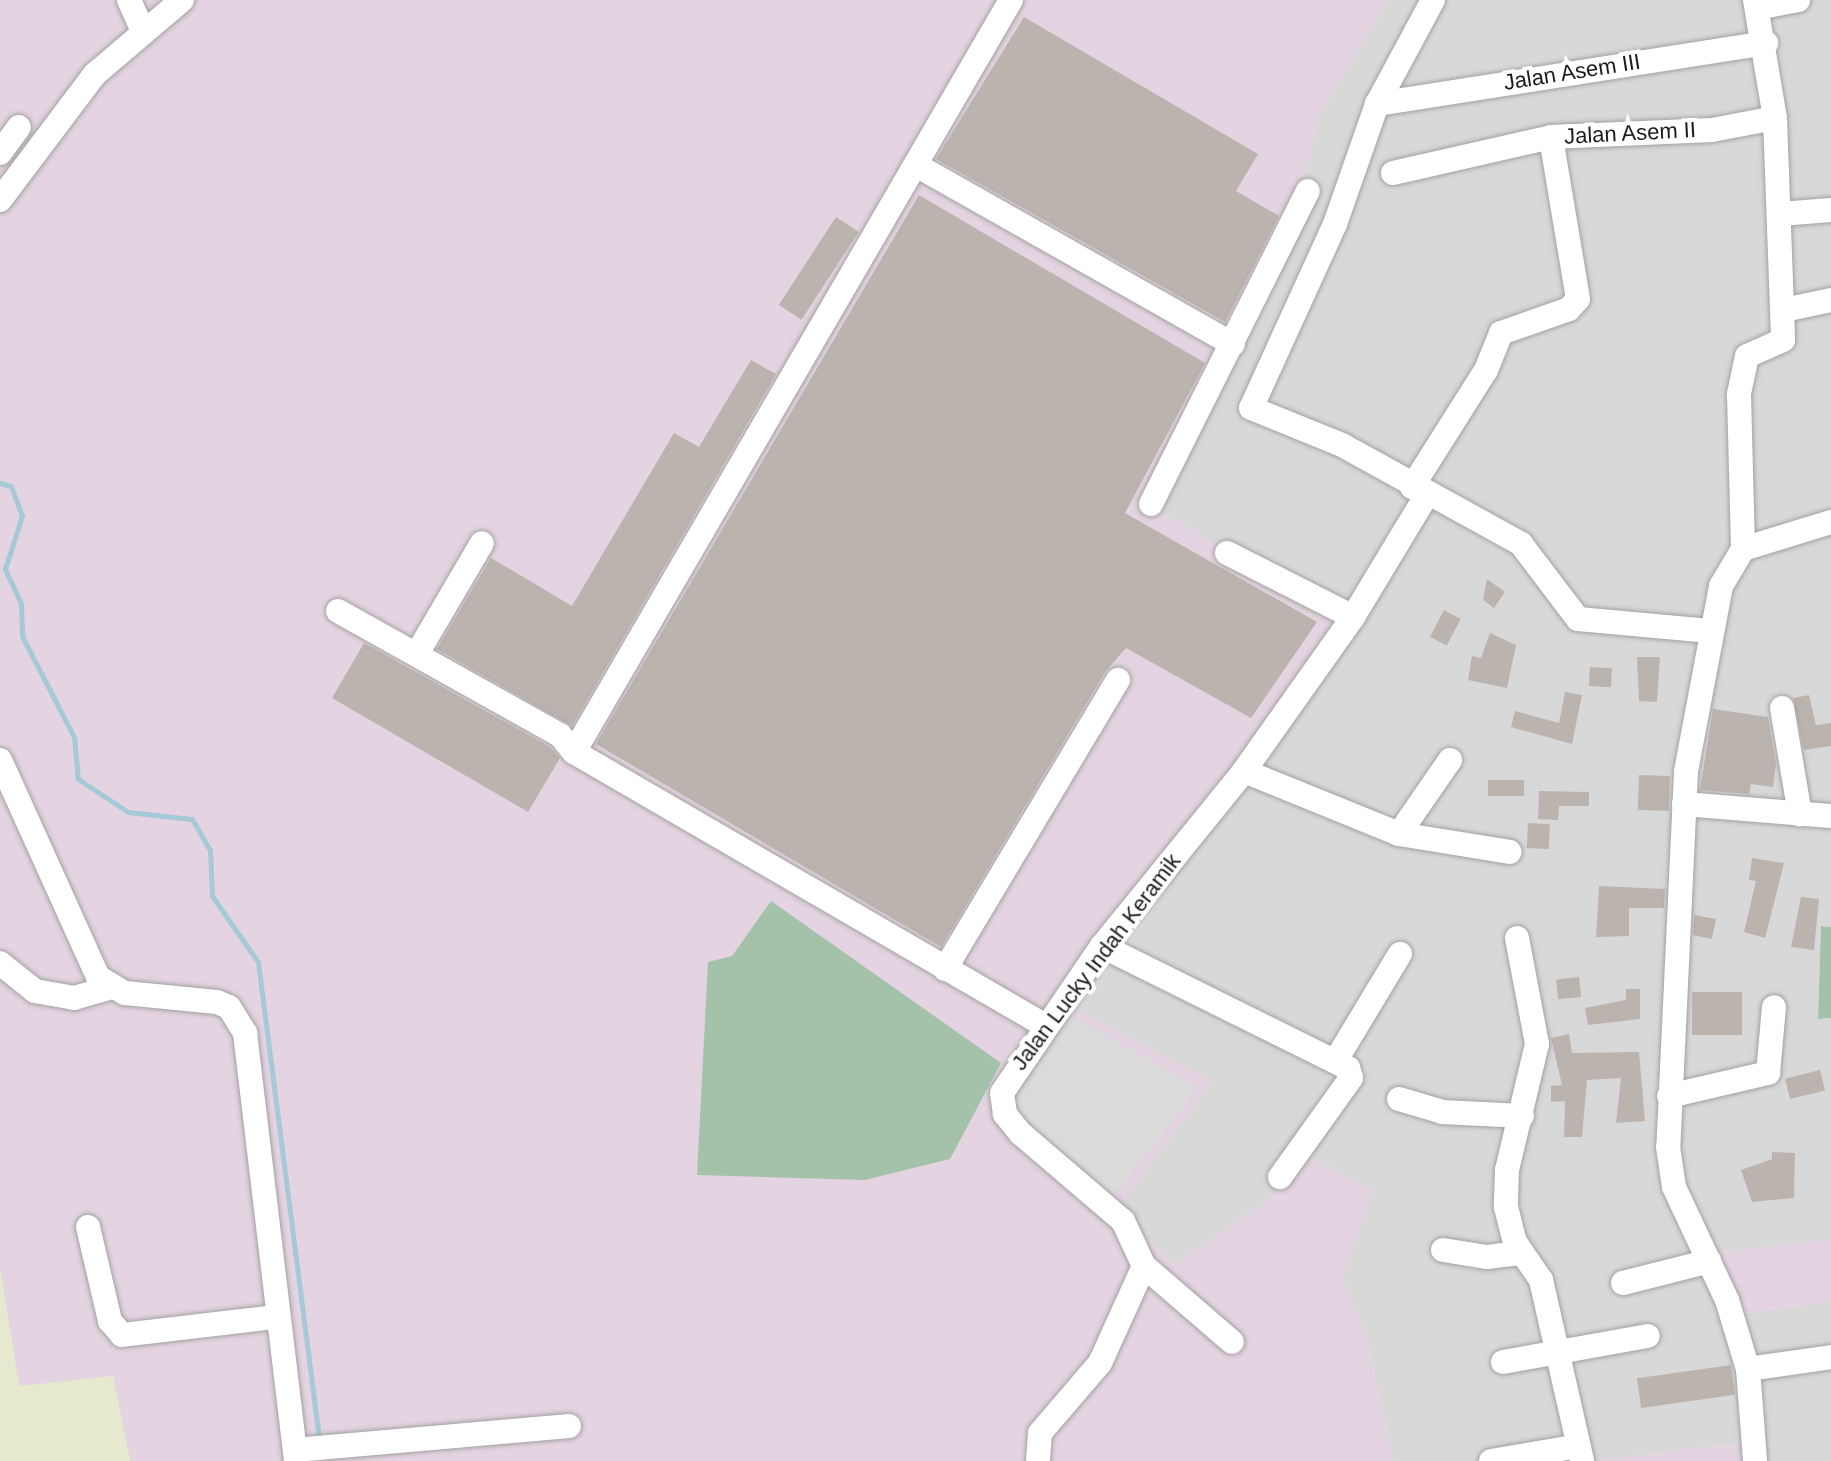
<!DOCTYPE html>
<html>
<head>
<meta charset="utf-8">
<style>
  body { margin:0 }
  #map { position:relative; width:1831px; height:1461px; overflow:hidden; background:#ebe8e1; font-family:Arial,sans-serif }
  div>[style] { position:absolute }
  .residential>* { inset:0; background:#d9d8d8 }
  .industrial>* { inset:0; background:#e4d3e0 }
  .farmland>* { inset:0; background:#e6e9cd }
  .cemetery>* { inset:0; background:#a4c2aa }
  .parking>* { inset:0; background:#dbdbdb }
  .stream>* { height:5px; margin:-2.5px; padding:0 2.5px; transform-origin:2.5px; border-radius:2.5px; background:#a5c9d6 }
  .building>* { inset:0; background:#bbb4ae; transform-origin:0 0 }
  .roads { filter:drop-shadow(0 0 2px #a2a2a2) drop-shadow(0 0 2px #a2a2a2) }
  .minor>* { height:24px; margin:-12px; padding:0 12px; transform-origin:12px; border-radius:12px; background:#fff }
  span { translate:-50% -50%; white-space:nowrap; text-align:center; line-height:1.15; -webkit-text-stroke:8px #fff; paint-order:stroke }
  .street-label { font-size:22px; color:#1b1b1b }
</style>
</head>
<body>
<div id="map">
  <div class="residential">
    <div style="clip-path:polygon(1388px 0,1831px 0,1831px 927px,1821px 926px,1818px 1019px,1831px 1018px,1831px 1240px,1709px 1253px,1745px 1314px,1831px 1301px,1831px 1461px,1743px 1461px,1740px 1443px,1592px 1461px,1393px 1461px,1367px 1339px,1342px 1278px,1372px 1191px,1298px 1149px,1270px 1199px,1173px 1265px,1119px 1208px,1056px 1000px,1346px 617px,1145px 503px,1297px 216px,1318px 116px)"></div>
  </div>
  <div class="industrial">
    <div style="clip-path:polygon(0 0,1388px 0,1318px 116px,1297px 216px,1145px 502px,1346px 617px,1057px 1000px,1213px 1081px,1119px 1207px,1173px 1265px,1270px 1199px,1298px 1149px,1373px 1191px,1342px 1278px,1367px 1339px,1393px 1461px,130px 1461px,113px 1376px,19px 1387px,0 1268px)"></div>
    <div style="clip-path:polygon(1831px 1240px,1831px 1301px,1745px 1314px,1708px 1253px)"></div>
    <div style="clip-path:polygon(1740px 1443px,1743px 1461px,1592px 1461px)"></div>
  </div>
  <div class="farmland">
    <div style="clip-path:polygon(0 1268px,19px 1386px,113px 1376px,130px 1461px,0 1461px)"></div>
  </div>
  <div class="cemetery">
    <div style="clip-path:polygon(771px 901px,1001px 1063px,950px 1159px,865px 1180px,697px 1175px,708px 962px,732px 956px)"></div>
    <div style="clip-path:polygon(1821px 926px,1831px 927px,1831px 1018px,1818px 1019px)"></div>
  </div>
  <div class="parking">
    <div style="clip-path:polygon(1066px 1013px,1198px 1087px,1112px 1199px,1019px 1124px,1010px 1094px)"></div>
  </div>
  <div class="stream">
    <div style="left:0;top:483px;width:11px;rotate:15deg"></div>
    <div style="left:11px;top:486px;width:32px;rotate:70deg"></div>
    <div style="left:22px;top:516px;width:56px;rotate:107.8deg"></div>
    <div style="left:5px;top:569px;width:38px;rotate:65deg"></div>
    <div style="left:21px;top:604px;width:32px;rotate:88deg"></div>
    <div style="left:22px;top:636px;width:114px;rotate:62.8deg"></div>
    <div style="left:74px;top:737px;width:42px;rotate:84.6deg"></div>
    <div style="left:78px;top:779px;width:60px;rotate:33.4deg"></div>
    <div style="left:128px;top:812px;width:64px;rotate:6.2deg"></div>
    <div style="left:192px;top:819px;width:36px;rotate:60deg"></div>
    <div style="left:210px;top:850px;width:46px;rotate:87.5deg"></div>
    <div style="left:212px;top:896px;width:80px;rotate:55.1deg"></div>
    <div style="left:258px;top:962px;width:483px;rotate:82.7deg"></div>
  </div>
  <div class="building">
    <div style="clip-path:polygon(1024px 17px,1258px 154px,1236px 191px,1279px 216px,1225px 322px,936px 159px)"></div>
    <div style="clip-path:polygon(919px 195px,1205px 363px,1125px 513px,1317px 622px,1251px 718px,1126px 648px,1105px 672px,941px 947px,596px 744px)"></div>
    <div style="left:836px;top:217px;width:27px;height:105px;rotate:33deg"></div>
    <div style="clip-path:polygon(751px 360px,776px 374px,572px 726px,437px 649px,491px 558px,572px 606px,674px 433px,699px 447px)"></div>
    <div style="clip-path:polygon(1487px 579px,1505px 592px,1494px 608px,1483px 600px)"></div>
    <div style="left:1444px;top:610px;width:19px;height:30px;rotate:28deg"></div>
    <div style="clip-path:polygon(1490px 633px,1516px 645px,1507px 688px,1468px 680px,1472px 656px,1481px 658px)"></div>
    <div style="clip-path:polygon(364px 643px,550px 747px,560px 758px,528px 812px,332px 698px)"></div>
    <div style="clip-path:polygon(1637px 657px,1660px 657px,1657px 702px,1639px 701px)"></div>
    <div style="left:1590px;top:667px;width:22px;height:19px;rotate:3deg"></div>
    <div style="clip-path:polygon(1565px 692px,1582px 695px,1572px 744px,1511px 727px,1515px 711px,1559px 723px)"></div>
    <div style="clip-path:polygon(1809px 695px,1816px 725px,1831px 723px,1831px 746px,1804px 750px,1793px 698px)"></div>
    <div style="clip-path:polygon(1713px 709px,1768px 717px,1776px 764px,1773px 787px,1751px 784px,1749px 794px,1700px 790px)"></div>
    <div style="left:1639px;top:775px;width:31px;height:35px;rotate:2deg"></div>
    <div style="left:1488px;top:780px;width:36px;height:16px"></div>
    <div style="clip-path:polygon(1539px 791px,1589px 792px,1589px 806px,1559px 806px,1558px 820px,1538px 819px)"></div>
    <div style="left:1528px;top:823px;width:22px;height:25px;rotate:3deg"></div>
    <div style="clip-path:polygon(1752px 858px,1784px 863px,1765px 938px,1744px 932px,1756px 881px,1749px 880px)"></div>
    <div style="clip-path:polygon(1599px 886px,1665px 889px,1664px 908px,1629px 908px,1629px 936px,1596px 937px)"></div>
    <div style="clip-path:polygon(1801px 897px,1819px 899px,1814px 950px,1791px 947px)"></div>
    <div style="clip-path:polygon(1694px 915px,1716px 919px,1712px 939px,1693px 935px)"></div>
    <div style="left:1579px;top:977px;width:20px;height:23px;rotate:84deg"></div>
    <div style="clip-path:polygon(1626px 989px,1640px 989px,1640px 1019px,1588px 1025px,1585px 1008px,1626px 1000px)"></div>
    <div style="left:1692px;top:992px;width:50px;height:43px"></div>
    <div style="clip-path:polygon(1569px 1034px,1572px 1053px,1639px 1052px,1645px 1121px,1616px 1123px,1621px 1078px,1587px 1080px,1582px 1137px,1564px 1137px,1565px 1101px,1551px 1102px,1551px 1086px,1562px 1085px,1551px 1038px)"></div>
    <div style="left:1820px;top:1070px;width:21px;height:36px;rotate:76deg"></div>
    <div style="clip-path:polygon(1772px 1152px,1795px 1153px,1794px 1198px,1752px 1202px,1741px 1170px,1772px 1159px)"></div>
    <div style="left:1731px;top:1365px;width:30px;height:95px;rotate:82deg"></div>
  </div>
  <div class="roads">
    <div class="minor">
      <div style="left:129px;top:0;width:35px;rotate:66deg"></div>
      <div style="left:1433px;top:0;width:118px;rotate:118.3deg"></div>
      <div style="left:1377px;top:104px;width:127px;rotate:109.3deg"></div>
      <div style="left:1335px;top:224px;width:202px;rotate:114.5deg"></div>
      <div style="left:1251px;top:408px;width:98px;rotate:22.1deg"></div>
      <div style="left:1342px;top:445px;width:205px;rotate:28.9deg"></div>
      <div style="left:1521px;top:544px;width:94px;rotate:52.8deg"></div>
      <div style="left:1578px;top:619px;width:133px;rotate:5.2deg"></div>
      <div style="left:1755px;top:0;width:120px;rotate:80.4deg"></div>
      <div style="left:1775px;top:118px;width:222px;rotate:87.9deg"></div>
      <div style="left:1783px;top:340px;width:39px;rotate:156deg"></div>
      <div style="left:1747px;top:356px;width:40px;rotate:102deg"></div>
      <div style="left:1739px;top:395px;width:154px;rotate:88.5deg"></div>
      <div style="left:1743px;top:549px;width:43px;rotate:120.7deg"></div>
      <div style="left:1721px;top:586px;width:189px;rotate:100.7deg"></div>
      <div style="left:1686px;top:772px;width:375px;rotate:92.7deg"></div>
      <div style="left:1668px;top:1147px;width:40px;rotate:81.5deg"></div>
      <div style="left:1674px;top:1187px;width:125px;rotate:64.9deg"></div>
      <div style="left:1727px;top:1300px;width:72px;rotate:73.1deg"></div>
      <div style="left:1748px;top:1369px;width:92px;rotate:85.6deg"></div>
      <div style="left:1757px;top:8px;width:42px;rotate:-11deg"></div>
      <div style="left:1377px;top:104px;width:394px;rotate:-8.9deg"></div>
      <div style="left:0;top:153px;width:32px;rotate:-54deg"></div>
      <div style="left:916px;top:165px;width:364px;rotate:29.5deg"></div>
      <div style="left:1393px;top:173px;width:162px;rotate:-12.8deg"></div>
      <div style="left:1551px;top:137px;width:161px;rotate:-2.5deg"></div>
      <div style="left:1712px;top:130px;width:64px;rotate:-10.8deg"></div>
      <div style="left:0;top:200px;width:158px;rotate:-53deg"></div>
      <div style="left:95px;top:74px;width:114px;rotate:-40.4deg"></div>
      <div style="left:1780px;top:214px;width:51px;rotate:-4.5deg"></div>
      <div style="left:1784px;top:310px;width:48px;rotate:-12deg"></div>
      <div style="left:1412px;top:487px;width:138px;rotate:-57.7deg"></div>
      <div style="left:1486px;top:370px;width:40px;rotate:-68deg"></div>
      <div style="left:1501px;top:333px;width:72px;rotate:-19.4deg"></div>
      <div style="left:1569px;top:309px;width:13px;rotate:-48deg"></div>
      <div style="left:1578px;top:299px;width:164px;rotate:-99.5deg"></div>
      <div style="left:1151px;top:504px;width:350px;rotate:-63.4deg"></div>
      <div style="left:1743px;top:549px;width:92px;rotate:-17.1deg"></div>
      <div style="left:1227px;top:553px;width:141px;rotate:26.9deg"></div>
      <div style="left:338px;top:611px;width:254px;rotate:29.2deg"></div>
      <div style="left:560px;top:735px;width:22px;rotate:51deg"></div>
      <div style="left:574px;top:752px;width:544px;rotate:30.15deg"></div>
      <div style="left:418px;top:652px;width:126px;rotate:-59.6deg"></div>
      <div style="left:1782px;top:708px;width:108px;rotate:80.4deg"></div>
      <div style="left:574px;top:752px;width:870px;rotate:-59.84deg"></div>
      <div style="left:0;top:760px;width:238px;rotate:65.7deg"></div>
      <div style="left:98px;top:977px;width:31px;rotate:31deg"></div>
      <div style="left:125px;top:993px;width:92px;rotate:5.6deg"></div>
      <div style="left:217px;top:1002px;width:13px;rotate:23deg"></div>
      <div style="left:229px;top:1007px;width:31px;rotate:58deg"></div>
      <div style="left:245px;top:1033px;width:431px;rotate:83.2deg"></div>
      <div style="left:1244px;top:771px;width:167px;rotate:22.1deg"></div>
      <div style="left:1399px;top:834px;width:112px;rotate:9.2deg"></div>
      <div style="left:1684px;top:804px;width:147px;rotate:4.7deg"></div>
      <div style="left:1399px;top:834px;width:90px;rotate:-55.4deg"></div>
      <div style="left:1517px;top:938px;width:108px;rotate:79.3deg"></div>
      <div style="left:1537px;top:1044px;width:130px;rotate:103.4deg"></div>
      <div style="left:1507px;top:1170px;width:37px;rotate:92deg"></div>
      <div style="left:1506px;top:1207px;width:36px;rotate:76deg"></div>
      <div style="left:1515px;top:1242px;width:46px;rotate:55.6deg"></div>
      <div style="left:1541px;top:1280px;width:186px;rotate:77.2deg"></div>
      <div style="left:1102px;top:946px;width:275px;rotate:26.4deg"></div>
      <div style="left:1348px;top:1068px;width:10px;rotate:73deg"></div>
      <div style="left:1351px;top:1078px;width:122px;rotate:125.6deg"></div>
      <div style="left:0;top:963px;width:45px;rotate:38.7deg"></div>
      <div style="left:35px;top:991px;width:40px;rotate:10deg"></div>
      <div style="left:74px;top:998px;width:37px;rotate:-16deg"></div>
      <div style="left:945px;top:969px;width:337px;rotate:-59.1deg"></div>
      <div style="left:1336px;top:1060px;width:124px;rotate:-58.9deg"></div>
      <div style="left:1669px;top:1096px;width:102px;rotate:-13.1deg"></div>
      <div style="left:1768px;top:1073px;width:66px;rotate:-84.8deg"></div>
      <div style="left:1399px;top:1099px;width:46px;rotate:16.5deg"></div>
      <div style="left:1443px;top:1112px;width:79px;rotate:2.9deg"></div>
      <div style="left:88px;top:1227px;width:97px;rotate:76.8deg"></div>
      <div style="left:110px;top:1321px;width:18px;rotate:49deg"></div>
      <div style="left:122px;top:1335px;width:154px;rotate:-6.7deg"></div>
      <div style="left:1443px;top:1250px;width:45px;rotate:9deg"></div>
      <div style="left:1487px;top:1257px;width:35px;rotate:-7deg"></div>
      <div style="left:1144px;top:1266px;width:116px;rotate:40.8deg"></div>
      <div style="left:1623px;top:1283px;width:89px;rotate:-14.3deg"></div>
      <div style="left:1503px;top:1362px;width:147px;rotate:-10.2deg"></div>
      <div style="left:1748px;top:1369px;width:84px;rotate:-8.2deg"></div>
      <div style="left:295px;top:1450px;width:275px;rotate:-5deg"></div>
      <div style="left:1038px;top:1461px;width:28px;rotate:-86deg"></div>
      <div style="left:1040px;top:1433px;width:92px;rotate:-49.4deg"></div>
      <div style="left:1100px;top:1363px;width:107px;rotate:-65.6deg"></div>
      <div style="left:1144px;top:1266px;width:50px;rotate:-115deg"></div>
      <div style="left:1123px;top:1221px;width:134px;rotate:-139.5deg"></div>
      <div style="left:1021px;top:1134px;width:26px;rotate:-129deg"></div>
      <div style="left:1005px;top:1114px;width:21px;rotate:-98deg"></div>
      <div style="left:1002px;top:1093px;width:178px;rotate:-55.8deg"></div>
      <div style="left:1102px;top:946px;width:225px;rotate:-50.9deg"></div>
      <div style="left:1244px;top:771px;width:189px;rotate:-54.7deg"></div>
      <div style="left:1353px;top:617px;width:141px;rotate:-58.9deg"></div>
      <div style="left:1491px;top:1461px;width:89px;rotate:-9.7deg"></div>
    </div>
  </div>
  <div class="street-label">
    <span style="left:1572px;top:72px;rotate:-9deg">Jalan Asem III</span>
    <span style="left:1630px;top:133px;rotate:-3deg">Jalan Asem II</span>
    <span style="left:1096px;top:962px;rotate:-53deg">Jalan Lucky Indah Keramik</span>
  </div>
</div>
</body>
</html>
